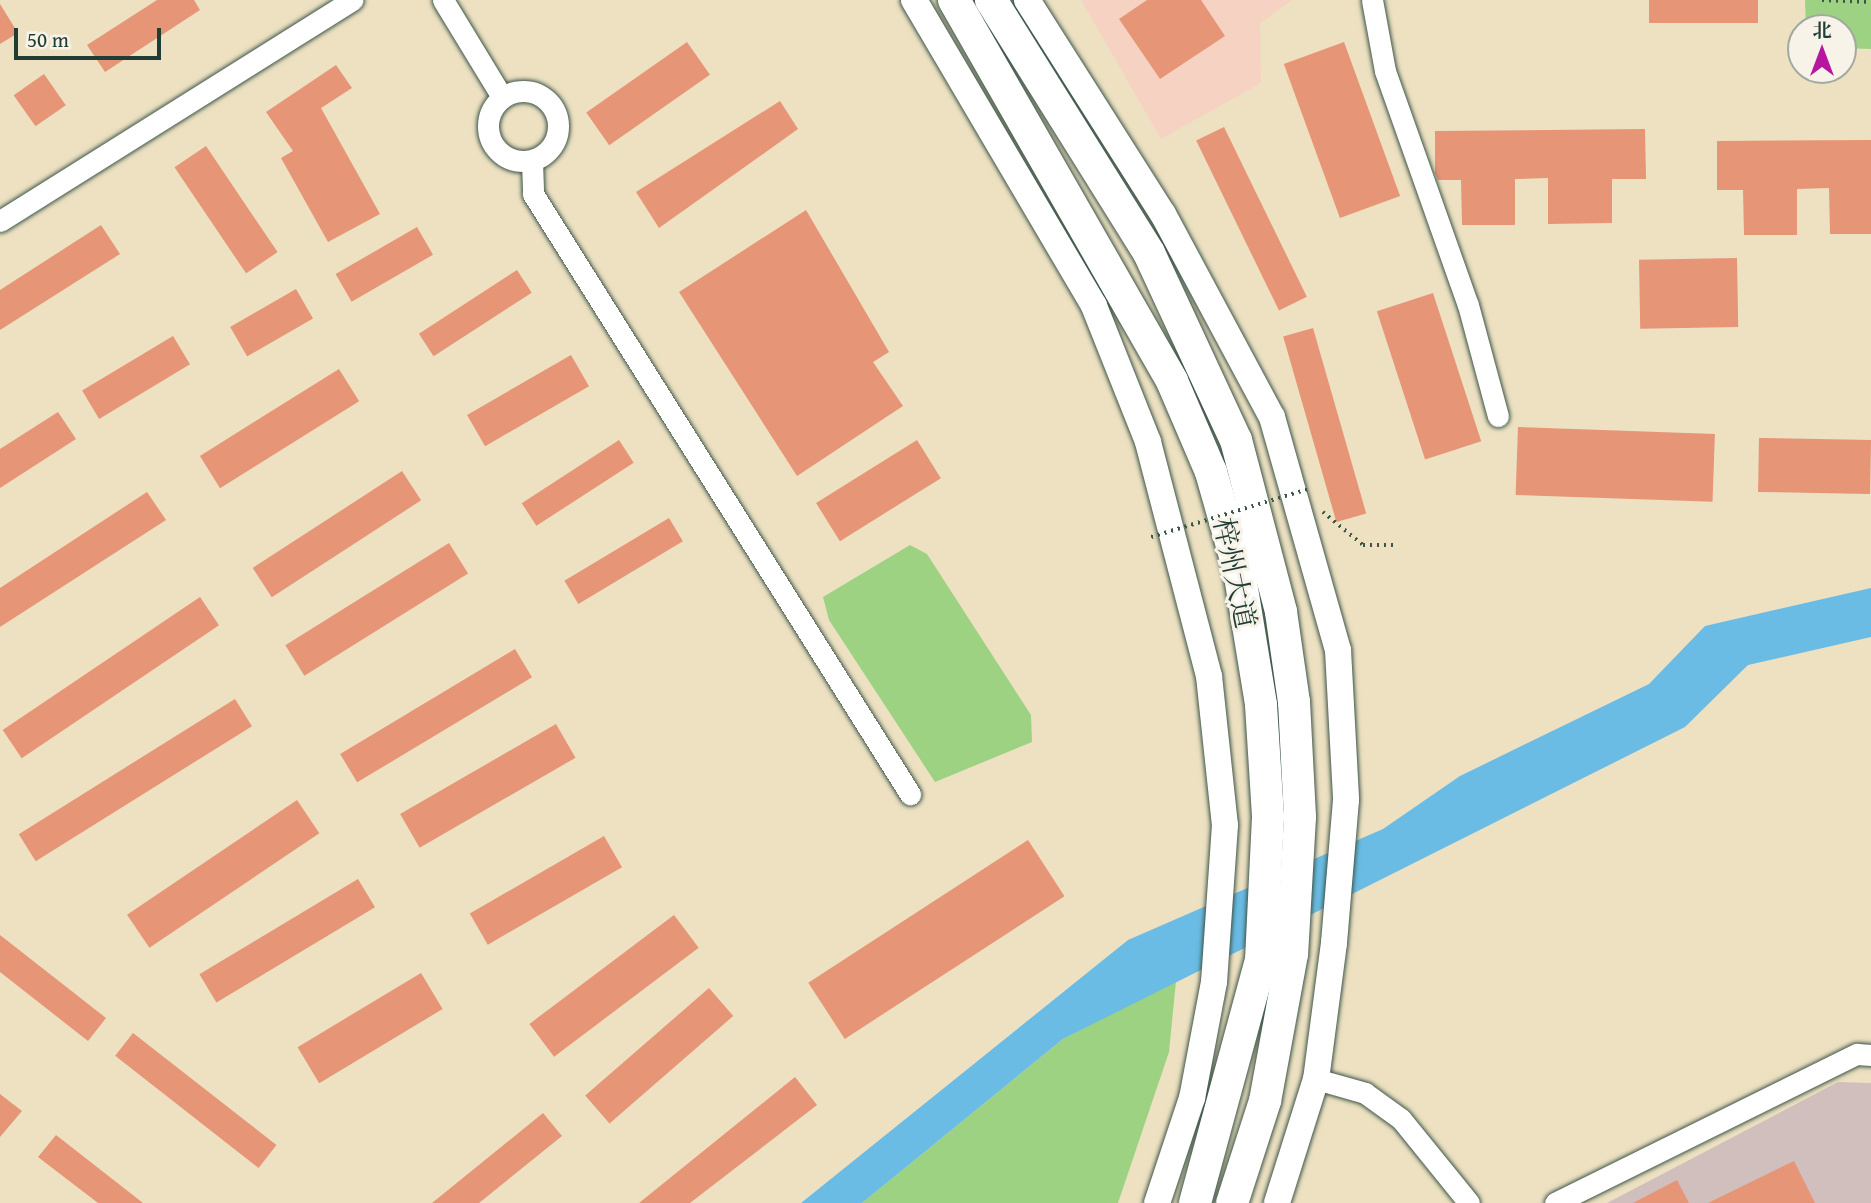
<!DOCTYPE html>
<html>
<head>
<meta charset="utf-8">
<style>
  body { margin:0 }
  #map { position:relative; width:1871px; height:1203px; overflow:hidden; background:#ede1c2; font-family:"Gentium Book Plus","Noto Serif SC",serif }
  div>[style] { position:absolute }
  .built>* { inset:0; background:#f6d2c3 }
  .industrial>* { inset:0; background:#d1bfbd }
  .green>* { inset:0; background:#9dd283 }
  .water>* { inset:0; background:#6abce5 }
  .building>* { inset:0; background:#e69576; transform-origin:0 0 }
  .path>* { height:3.5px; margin-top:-1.75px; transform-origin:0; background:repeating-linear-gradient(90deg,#3e5649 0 2px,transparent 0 7px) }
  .roads { filter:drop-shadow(0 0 2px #3e5649) drop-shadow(0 0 2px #3e5649) }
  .minor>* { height:21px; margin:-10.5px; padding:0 10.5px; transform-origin:10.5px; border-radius:10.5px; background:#fff }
  .minor>.ring { margin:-10.5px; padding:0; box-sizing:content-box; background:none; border:21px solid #fff; border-radius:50% }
  .major>* { height:26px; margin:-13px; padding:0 13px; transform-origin:13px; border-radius:13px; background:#fff }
  .highway>* { height:32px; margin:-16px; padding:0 16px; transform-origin:16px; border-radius:16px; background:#fff }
  .path-bridge>* { height:3.5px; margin-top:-1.75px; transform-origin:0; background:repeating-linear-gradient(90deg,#3e5649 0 2px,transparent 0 7px) }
  span { translate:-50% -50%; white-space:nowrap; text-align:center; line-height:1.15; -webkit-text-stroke:6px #f7f3e8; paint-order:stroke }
  .street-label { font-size:28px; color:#1f3d34 }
  .north { position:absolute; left:1787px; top:14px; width:70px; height:70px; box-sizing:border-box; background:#f7f3e8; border:2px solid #a1aaa0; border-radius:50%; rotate:0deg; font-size:19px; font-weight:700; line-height:28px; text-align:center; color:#1f3d34 }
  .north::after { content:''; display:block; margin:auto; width:24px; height:32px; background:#b5179e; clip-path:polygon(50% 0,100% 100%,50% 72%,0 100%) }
  .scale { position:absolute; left:14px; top:28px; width:147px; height:32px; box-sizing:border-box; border:4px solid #1f3d34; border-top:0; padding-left:9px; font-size:21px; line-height:24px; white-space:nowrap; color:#1f3d34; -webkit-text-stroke:5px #f7f3e8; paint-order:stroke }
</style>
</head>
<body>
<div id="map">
  <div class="built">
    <div style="clip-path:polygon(1081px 0,1292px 0,1260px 23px,1261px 83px,1161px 139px)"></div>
  </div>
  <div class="industrial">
    <div style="clip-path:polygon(1838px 1082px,1871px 1083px,1871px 1203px,1607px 1203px)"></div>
  </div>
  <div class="green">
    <div style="clip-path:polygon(1805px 0,1871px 0,1871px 49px,1843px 48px,1843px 28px,1806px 28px)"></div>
    <div style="clip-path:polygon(910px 545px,927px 554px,1031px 715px,1032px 742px,935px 782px,829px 620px,823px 597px)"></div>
    <div style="clip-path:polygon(1176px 981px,1169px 1052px,1118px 1203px,862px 1203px,1063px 1039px)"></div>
  </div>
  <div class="water">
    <div style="clip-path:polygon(1871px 588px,1871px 637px,1748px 665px,1685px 727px,1063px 1039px,862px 1203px,801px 1203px,1128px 940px,1383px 829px,1460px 776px,1649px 684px,1705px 626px)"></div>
  </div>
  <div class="building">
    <div style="clip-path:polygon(157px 0,194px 0,200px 10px,105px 72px,87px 45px)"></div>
    <div style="clip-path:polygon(1147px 0,1201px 0,1225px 36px,1160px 79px,1119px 19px)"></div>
    <div style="left:1649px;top:0;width:109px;height:23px"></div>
    <div style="clip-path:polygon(0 4px,18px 33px,0 44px)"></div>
    <div style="left:687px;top:42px;width:40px;height:123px;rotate:55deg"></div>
    <div style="left:1344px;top:42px;width:164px;height:64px;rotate:70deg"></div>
    <div style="clip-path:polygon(336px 65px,352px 88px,321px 108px,380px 214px,328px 242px,281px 158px,293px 151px,266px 112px)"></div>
    <div style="left:44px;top:74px;width:38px;height:37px;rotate:55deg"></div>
    <div style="clip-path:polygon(780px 101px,798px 129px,659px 228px,636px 192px)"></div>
    <div style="left:1224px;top:127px;width:189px;height:31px;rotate:64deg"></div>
    <div style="clip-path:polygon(1645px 129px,1646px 179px,1612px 179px,1612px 223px,1548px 224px,1548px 178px,1515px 179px,1515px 225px,1462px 225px,1461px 180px,1438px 180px,1435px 173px,1435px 131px)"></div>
    <div style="clip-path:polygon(1871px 140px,1871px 234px,1830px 234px,1829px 188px,1797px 189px,1797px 235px,1744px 235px,1743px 190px,1717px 190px,1717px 141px)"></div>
    <div style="left:206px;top:146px;width:128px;height:38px;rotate:56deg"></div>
    <div style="clip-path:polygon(806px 210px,889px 352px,873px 362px,903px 406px,797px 476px,679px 292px)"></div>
    <div style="clip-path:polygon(101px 225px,120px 254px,0 330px,0 290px)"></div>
    <div style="left:417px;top:227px;width:32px;height:94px;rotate:60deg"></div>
    <div style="left:1737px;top:258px;width:69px;height:98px;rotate:89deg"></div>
    <div style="left:517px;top:270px;width:27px;height:117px;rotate:57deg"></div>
    <div style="left:296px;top:289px;width:34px;height:76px;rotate:60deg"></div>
    <div style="left:1433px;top:293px;width:156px;height:59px;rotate:72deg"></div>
    <div style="left:1313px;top:328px;width:193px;height:31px;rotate:74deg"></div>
    <div style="left:173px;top:336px;width:33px;height:106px;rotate:59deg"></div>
    <div style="left:571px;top:355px;width:36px;height:120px;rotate:60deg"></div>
    <div style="left:339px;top:369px;width:38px;height:164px;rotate:58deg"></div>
    <div style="clip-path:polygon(58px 412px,76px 439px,0 488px,0 449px)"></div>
    <div style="left:1518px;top:427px;width:197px;height:68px;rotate:2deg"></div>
    <div style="left:1759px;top:438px;width:112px;height:54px;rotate:1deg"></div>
    <div style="left:619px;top:440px;width:27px;height:116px;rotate:57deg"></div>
    <div style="left:917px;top:440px;width:45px;height:119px;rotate:58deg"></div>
    <div style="left:402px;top:471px;width:35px;height:178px;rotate:57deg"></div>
    <div style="clip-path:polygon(147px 492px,166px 520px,0 627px,0 588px)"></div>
    <div style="left:669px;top:518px;width:27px;height:122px;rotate:59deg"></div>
    <div style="left:449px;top:543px;width:36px;height:193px;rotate:58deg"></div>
    <div style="left:200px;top:597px;width:34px;height:238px;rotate:56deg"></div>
    <div style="left:515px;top:649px;width:33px;height:204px;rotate:59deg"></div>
    <div style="left:235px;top:699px;width:32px;height:255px;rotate:58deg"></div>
    <div style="left:556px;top:724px;width:39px;height:180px;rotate:60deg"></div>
    <div style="left:297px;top:800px;width:40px;height:205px;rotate:56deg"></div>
    <div style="left:604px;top:836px;width:36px;height:155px;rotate:60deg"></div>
    <div style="left:1028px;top:840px;width:67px;height:262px;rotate:57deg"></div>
    <div style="left:358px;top:879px;width:33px;height:185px;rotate:59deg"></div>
    <div style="left:674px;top:915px;width:41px;height:181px;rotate:53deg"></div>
    <div style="clip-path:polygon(0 935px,106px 1018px,88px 1041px,0 972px)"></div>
    <div style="left:421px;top:973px;width:42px;height:144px;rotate:59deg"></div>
    <div style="left:709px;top:988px;width:37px;height:164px;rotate:49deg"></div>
    <div style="left:133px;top:1033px;width:182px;height:29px;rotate:38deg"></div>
    <div style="clip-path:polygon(795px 1077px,817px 1105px,690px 1203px,639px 1203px)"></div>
    <div style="clip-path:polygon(0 1094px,22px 1111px,0 1137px)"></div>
    <div style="clip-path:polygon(543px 1113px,562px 1136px,479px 1203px,432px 1203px)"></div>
    <div style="clip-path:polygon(56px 1135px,143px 1203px,98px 1203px,38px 1157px)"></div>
    <div style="clip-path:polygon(1794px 1161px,1815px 1203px,1708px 1203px)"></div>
    <div style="clip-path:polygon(1677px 1180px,1689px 1203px,1633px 1203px)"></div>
  </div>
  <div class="path">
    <div style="left:1822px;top:0;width:49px;rotate:2.3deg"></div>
    <div style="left:1323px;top:512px;width:52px;rotate:39.5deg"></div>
    <div style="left:1363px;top:545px;width:30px"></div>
  </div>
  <div class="roads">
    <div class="minor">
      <div style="left:443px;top:0;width:114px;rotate:58.7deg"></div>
      <div style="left:1372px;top:0;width:72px;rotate:79.6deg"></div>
      <div style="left:1385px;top:71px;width:248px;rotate:70.5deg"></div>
      <div style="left:1468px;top:305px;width:115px;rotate:74.9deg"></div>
      <div class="ring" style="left:488px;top:91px;width:49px;height:49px"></div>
      <div style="left:532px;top:161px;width:33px;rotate:88deg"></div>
      <div style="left:533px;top:194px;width:709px;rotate:57.86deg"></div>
      <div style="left:0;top:221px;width:416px;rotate:-32.1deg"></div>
      <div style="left:1316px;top:1079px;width:51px;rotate:15.9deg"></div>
      <div style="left:1365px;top:1093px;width:44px;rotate:35.8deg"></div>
      <div style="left:1401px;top:1119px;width:108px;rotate:51deg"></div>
      <div style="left:1555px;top:1203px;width:337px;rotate:-26.3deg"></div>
      <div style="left:1857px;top:1054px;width:14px;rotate:4deg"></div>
    </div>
    <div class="major">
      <div style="left:914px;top:0;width:355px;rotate:59.5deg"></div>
      <div style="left:1094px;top:306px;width:146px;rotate:68.3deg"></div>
      <div style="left:1148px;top:442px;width:242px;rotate:75.4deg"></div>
      <div style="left:1209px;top:676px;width:150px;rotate:83.9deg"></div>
      <div style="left:1225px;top:825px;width:157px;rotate:94deg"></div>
      <div style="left:1214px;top:982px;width:118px;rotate:100.7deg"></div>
      <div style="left:1192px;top:1098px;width:111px;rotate:108.4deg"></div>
      <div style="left:1027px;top:0;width:254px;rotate:57.6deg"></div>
      <div style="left:1163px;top:214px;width:230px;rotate:61.8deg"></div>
      <div style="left:1272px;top:417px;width:242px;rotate:74.2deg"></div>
      <div style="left:1338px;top:650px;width:150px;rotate:86.9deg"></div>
      <div style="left:1346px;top:800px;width:144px;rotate:94.8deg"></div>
      <div style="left:1334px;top:943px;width:137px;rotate:97.5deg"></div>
      <div style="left:1316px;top:1079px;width:130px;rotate:107.5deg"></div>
    </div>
    <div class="highway">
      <div style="left:954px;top:0;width:439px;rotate:60.2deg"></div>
      <div style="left:1172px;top:381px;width:99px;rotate:66.8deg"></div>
      <div style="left:1211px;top:472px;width:102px;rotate:74.1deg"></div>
      <div style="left:1239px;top:570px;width:137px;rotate:80.7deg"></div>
      <div style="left:1261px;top:705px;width:112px;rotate:86.4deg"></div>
      <div style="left:1268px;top:817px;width:143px;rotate:92.8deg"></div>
      <div style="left:1261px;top:960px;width:252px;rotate:105.2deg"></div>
      <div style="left:991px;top:0;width:298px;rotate:58deg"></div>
      <div style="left:1149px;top:253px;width:206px;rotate:65.1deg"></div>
      <div style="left:1236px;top:440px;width:178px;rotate:75.3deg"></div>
      <div style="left:1281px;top:612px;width:91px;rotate:81.8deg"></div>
      <div style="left:1294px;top:702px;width:115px;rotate:87deg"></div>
      <div style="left:1300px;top:817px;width:137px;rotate:93.3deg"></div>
      <div style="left:1292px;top:954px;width:149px;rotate:100.4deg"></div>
      <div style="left:1265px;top:1101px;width:107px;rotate:107.9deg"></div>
    </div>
  </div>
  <div class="path-bridge">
    <div style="left:1151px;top:537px;width:164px;rotate:-17deg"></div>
  </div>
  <div class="street-label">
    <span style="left:1235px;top:573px;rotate:78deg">梓州大道</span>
  </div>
  <div class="north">北</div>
  <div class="scale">50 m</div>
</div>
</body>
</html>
